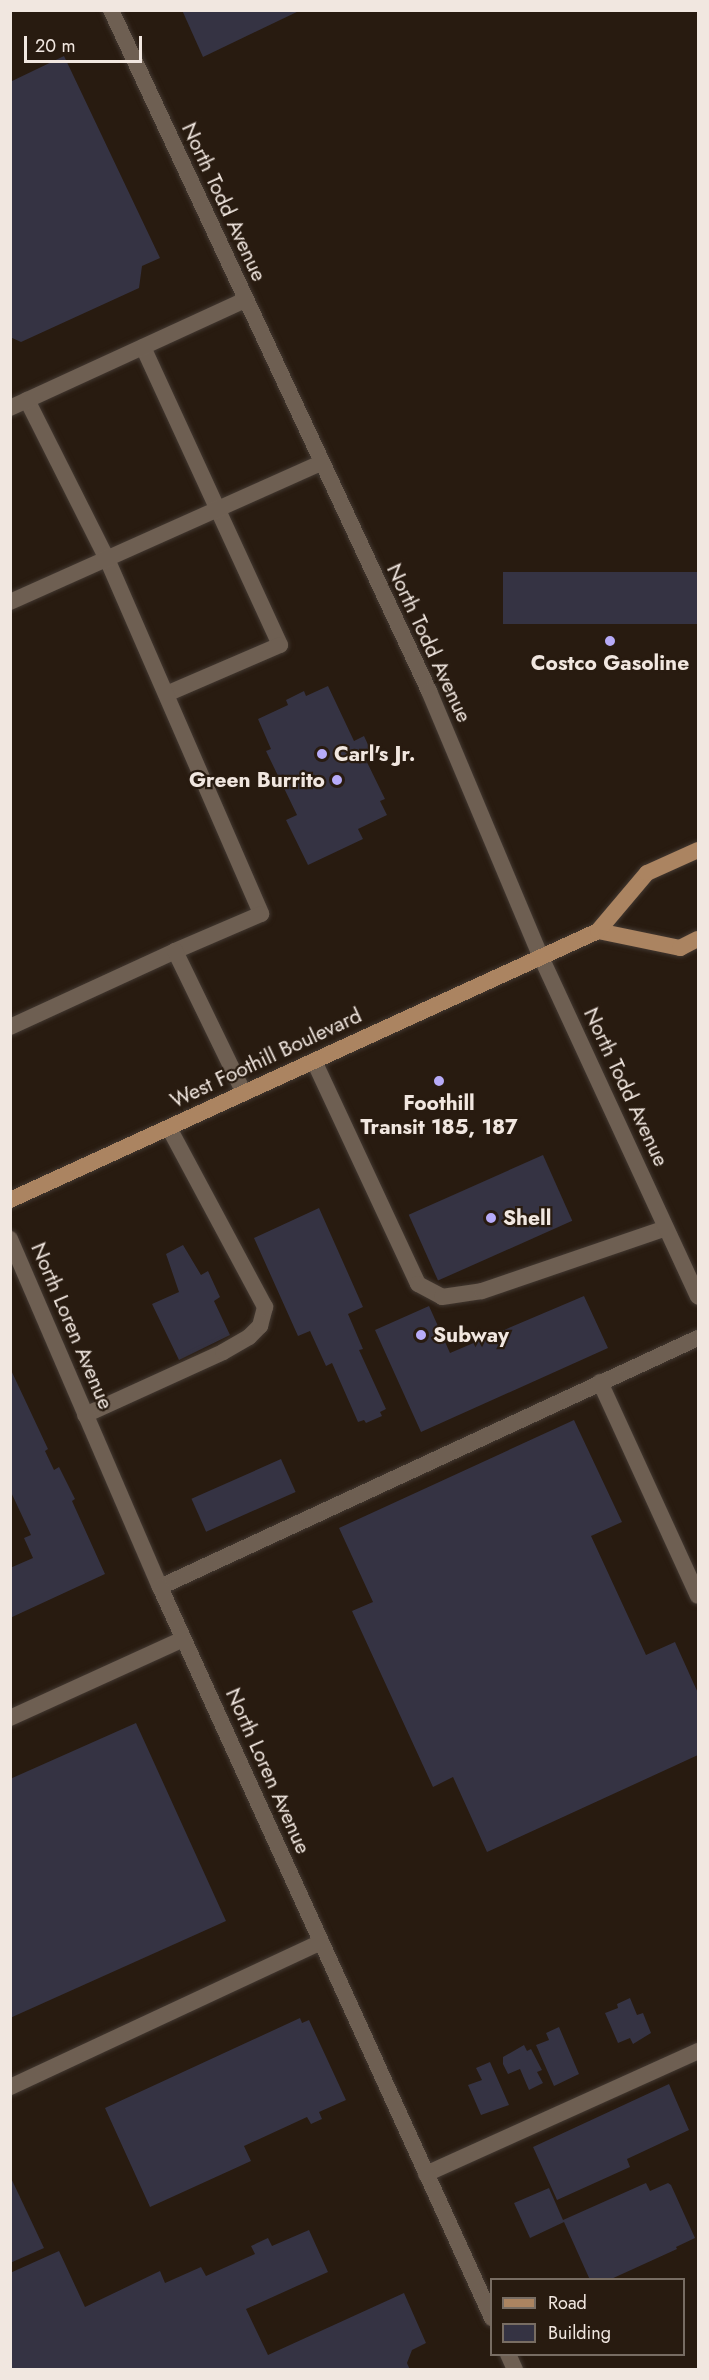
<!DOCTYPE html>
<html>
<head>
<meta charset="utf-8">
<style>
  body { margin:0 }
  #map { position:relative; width:709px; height:2380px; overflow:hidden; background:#281b10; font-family:Jost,sans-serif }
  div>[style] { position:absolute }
  .building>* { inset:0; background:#353343; transform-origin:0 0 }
  .roads { filter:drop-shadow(0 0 2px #423831) drop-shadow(0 0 2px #423831) }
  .service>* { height:16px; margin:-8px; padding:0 8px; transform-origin:8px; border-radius:8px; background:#6e5f52 }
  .minor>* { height:16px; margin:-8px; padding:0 8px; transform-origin:8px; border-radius:8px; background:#6e5f52 }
  .tertiary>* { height:16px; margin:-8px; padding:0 8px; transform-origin:8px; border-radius:8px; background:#6e5f52 }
  .primary>* { height:16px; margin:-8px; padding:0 8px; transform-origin:8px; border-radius:8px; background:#ab8461 }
  .dots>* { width:16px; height:16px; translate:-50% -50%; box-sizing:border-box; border:3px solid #281b10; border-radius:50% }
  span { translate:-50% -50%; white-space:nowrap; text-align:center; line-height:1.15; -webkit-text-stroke:4.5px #281b10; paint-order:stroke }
  .street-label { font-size:21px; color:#f1e7e0 }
  .poi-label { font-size:21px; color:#f1e7e0; font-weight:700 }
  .left { translate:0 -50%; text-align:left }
  .right { translate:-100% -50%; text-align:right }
  .frame { position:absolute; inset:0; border:12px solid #f1e7e0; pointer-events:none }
  .legend { position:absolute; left:490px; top:2278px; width:195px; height:78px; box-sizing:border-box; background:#281b10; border:2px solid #786d63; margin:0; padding:8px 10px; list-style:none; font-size:18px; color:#f1e7e0 }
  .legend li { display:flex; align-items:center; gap:12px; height:30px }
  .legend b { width:30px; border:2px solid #786d63 }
  .scale { position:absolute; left:24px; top:36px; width:118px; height:27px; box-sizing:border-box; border:3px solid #f1e7e0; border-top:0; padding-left:8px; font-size:18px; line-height:21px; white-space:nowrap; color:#f1e7e0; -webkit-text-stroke:4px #281b10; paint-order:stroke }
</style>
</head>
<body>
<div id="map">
  <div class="building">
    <div style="clip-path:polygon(182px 10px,301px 10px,203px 57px)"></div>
    <div style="clip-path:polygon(64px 56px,160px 258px,142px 266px,139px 288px,21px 342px,10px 337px,10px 82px)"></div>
    <div style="left:698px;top:572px;width:52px;height:195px;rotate:90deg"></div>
    <div style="clip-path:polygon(328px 686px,354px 741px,364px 736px,371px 751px,363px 754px,385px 799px,380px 801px,387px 815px,358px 829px,363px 839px,308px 865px,286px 820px,297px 815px,266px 751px,271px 749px,258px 719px,288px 705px,286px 700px,304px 691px,306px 696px)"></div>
    <div style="left:543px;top:1155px;width:72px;height:147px;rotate:66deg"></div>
    <div style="clip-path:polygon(319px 1208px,363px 1307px,348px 1314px,363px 1349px,359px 1350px,386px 1409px,380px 1412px,382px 1416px,366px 1423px,364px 1420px,358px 1422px,332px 1363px,326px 1366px,310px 1331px,298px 1336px,254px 1238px)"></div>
    <div style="clip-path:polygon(183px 1245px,201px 1275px,208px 1271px,220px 1297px,214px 1301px,230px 1335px,179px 1360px,152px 1304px,179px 1292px,166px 1254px)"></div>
    <div style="clip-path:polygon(584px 1296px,608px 1348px,421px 1432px,375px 1330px,429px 1306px,450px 1353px)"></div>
    <div style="clip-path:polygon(10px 1368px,48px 1449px,45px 1451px,54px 1470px,59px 1467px,75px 1499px,72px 1501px,105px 1574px,10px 1618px,10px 1568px,33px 1558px,24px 1538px,31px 1535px,10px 1490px)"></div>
    <div style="clip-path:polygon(574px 1420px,622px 1522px,591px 1536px,646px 1655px,675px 1642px,698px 1693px,698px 1755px,487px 1852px,453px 1777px,433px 1787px,352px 1611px,373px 1602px,339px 1528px)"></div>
    <div style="left:281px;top:1459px;width:36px;height:98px;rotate:66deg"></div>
    <div style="clip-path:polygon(136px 1723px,226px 1921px,10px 2018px,10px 1779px)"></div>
    <div style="clip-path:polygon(630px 1998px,637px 2015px,643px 2013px,651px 2033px,633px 2044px,630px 2038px,618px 2043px,605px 2013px,618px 2008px,617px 2004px)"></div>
    <div style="clip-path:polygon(300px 2018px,302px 2023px,309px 2020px,346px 2100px,319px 2112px,322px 2119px,311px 2124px,307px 2117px,244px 2146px,251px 2161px,150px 2207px,105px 2108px)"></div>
    <div style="clip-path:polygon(559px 2027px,579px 2074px,554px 2086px,536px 2045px,549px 2040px,546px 2033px)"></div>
    <div style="clip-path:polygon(524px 2045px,527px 2051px,531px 2049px,542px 2070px,537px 2072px,543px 2083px,529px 2090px,520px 2069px,508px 2074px,503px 2064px,503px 2057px)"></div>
    <div style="clip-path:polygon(490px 2062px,509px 2105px,481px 2115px,468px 2085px,482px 2080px,476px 2068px)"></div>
    <div style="clip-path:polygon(669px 2084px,689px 2130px,627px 2159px,630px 2167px,557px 2200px,533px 2147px)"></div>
    <div style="clip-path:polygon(10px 2176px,44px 2248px,10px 2263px)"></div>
    <div style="clip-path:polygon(646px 2183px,650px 2191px,668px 2183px,671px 2185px,695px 2238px,676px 2247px,677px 2249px,609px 2280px,590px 2280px,564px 2222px,530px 2238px,514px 2203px,549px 2188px,563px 2220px)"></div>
    <div style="clip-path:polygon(309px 2230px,328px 2272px,246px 2309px,268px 2355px,404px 2293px,426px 2343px,412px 2350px,407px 2363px,410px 2370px,10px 2370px,10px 2273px,59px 2251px,85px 2307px,160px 2271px,165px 2283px,201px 2267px,206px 2276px,255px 2254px,251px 2246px,268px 2238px,272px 2246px)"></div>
  </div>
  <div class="roads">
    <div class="service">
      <div style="left:143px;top:347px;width:328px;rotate:65.3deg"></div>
      <div style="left:280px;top:645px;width:124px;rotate:156.7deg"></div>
      <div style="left:27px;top:400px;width:178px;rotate:63.3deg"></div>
      <div style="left:107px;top:559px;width:387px;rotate:66.5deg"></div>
      <div style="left:261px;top:914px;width:94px;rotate:156.7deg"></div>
      <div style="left:10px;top:408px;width:259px;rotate:-24.7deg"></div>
      <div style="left:10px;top:602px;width:341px;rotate:-24.1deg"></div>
      <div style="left:10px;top:1027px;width:182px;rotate:-24.7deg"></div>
      <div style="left:175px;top:951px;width:158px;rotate:64.1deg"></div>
      <div style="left:314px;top:1061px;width:246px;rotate:65deg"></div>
      <div style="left:418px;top:1284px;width:27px;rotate:28deg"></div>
      <div style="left:442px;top:1297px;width:40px;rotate:-8.5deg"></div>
      <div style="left:482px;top:1291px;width:194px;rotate:-18.9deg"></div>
      <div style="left:600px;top:1382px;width:235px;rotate:65.4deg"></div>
      <div style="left:85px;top:1415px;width:152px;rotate:-24.5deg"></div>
      <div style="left:223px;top:1352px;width:30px;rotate:-30deg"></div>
      <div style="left:249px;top:1337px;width:16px;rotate:-45deg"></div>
      <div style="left:260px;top:1326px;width:20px;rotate:-75deg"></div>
      <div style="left:265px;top:1307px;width:203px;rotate:-118.2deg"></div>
      <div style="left:160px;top:1587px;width:593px;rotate:-24.84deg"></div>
      <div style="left:10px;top:1718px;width:190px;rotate:-24.5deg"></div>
      <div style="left:10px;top:2087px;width:343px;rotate:-25deg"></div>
      <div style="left:426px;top:2174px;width:299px;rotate:-24.3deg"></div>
    </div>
    <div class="minor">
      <div style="left:10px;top:1239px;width:379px;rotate:66.7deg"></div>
      <div style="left:160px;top:1587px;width:803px;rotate:65.57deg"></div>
      <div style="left:508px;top:2354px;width:17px;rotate:66deg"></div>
    </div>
    <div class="tertiary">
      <div style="left:111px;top:10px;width:752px;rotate:64.97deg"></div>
      <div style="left:429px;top:691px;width:289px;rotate:67.2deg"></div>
      <div style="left:541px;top:957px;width:374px;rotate:65.2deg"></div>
    </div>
    <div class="primary">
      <div style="left:598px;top:931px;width:84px;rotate:11.7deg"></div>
      <div style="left:680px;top:948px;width:20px;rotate:-27deg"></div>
      <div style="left:10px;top:1200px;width:647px;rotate:-24.58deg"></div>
      <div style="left:598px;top:931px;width:76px;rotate:-49.8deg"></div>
      <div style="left:647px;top:873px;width:56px;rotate:-24.3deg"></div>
    </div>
  </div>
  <div class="dots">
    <div style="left:610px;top:641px;background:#b7abf8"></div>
    <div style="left:322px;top:754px;background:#b7abf8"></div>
    <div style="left:337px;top:780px;background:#b7abf8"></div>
    <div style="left:439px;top:1081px;background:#b7abf8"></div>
    <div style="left:491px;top:1218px;background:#b7abf8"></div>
    <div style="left:421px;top:1335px;background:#b7abf8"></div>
  </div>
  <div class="street-label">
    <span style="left:224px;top:202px;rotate:65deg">North Todd Avenue</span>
    <span style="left:429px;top:643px;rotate:65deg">North Todd Avenue</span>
    <span style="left:266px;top:1058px;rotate:-25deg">West Foothill Boulevard</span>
    <span style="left:626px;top:1087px;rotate:65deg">North Todd Avenue</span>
    <span style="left:72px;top:1326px;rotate:67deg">North Loren Avenue</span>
    <span style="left:268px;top:1771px;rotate:66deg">North Loren Avenue</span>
  </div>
  <div class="poi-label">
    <span style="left:610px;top:663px">Costco Gasoline</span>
    <span class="left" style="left:334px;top:754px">Carl's Jr.</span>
    <span class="right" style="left:325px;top:780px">Green Burrito</span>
    <span style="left:439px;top:1115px">Foothill<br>Transit 185, 187</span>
    <span class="left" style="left:503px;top:1218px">Shell</span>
    <span class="left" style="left:433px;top:1335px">Subway</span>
  </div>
  <div class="frame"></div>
  <ul class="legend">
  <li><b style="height:8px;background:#ab8461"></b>Road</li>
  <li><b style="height:16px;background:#353343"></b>Building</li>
  </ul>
  <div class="scale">20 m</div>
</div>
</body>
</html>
